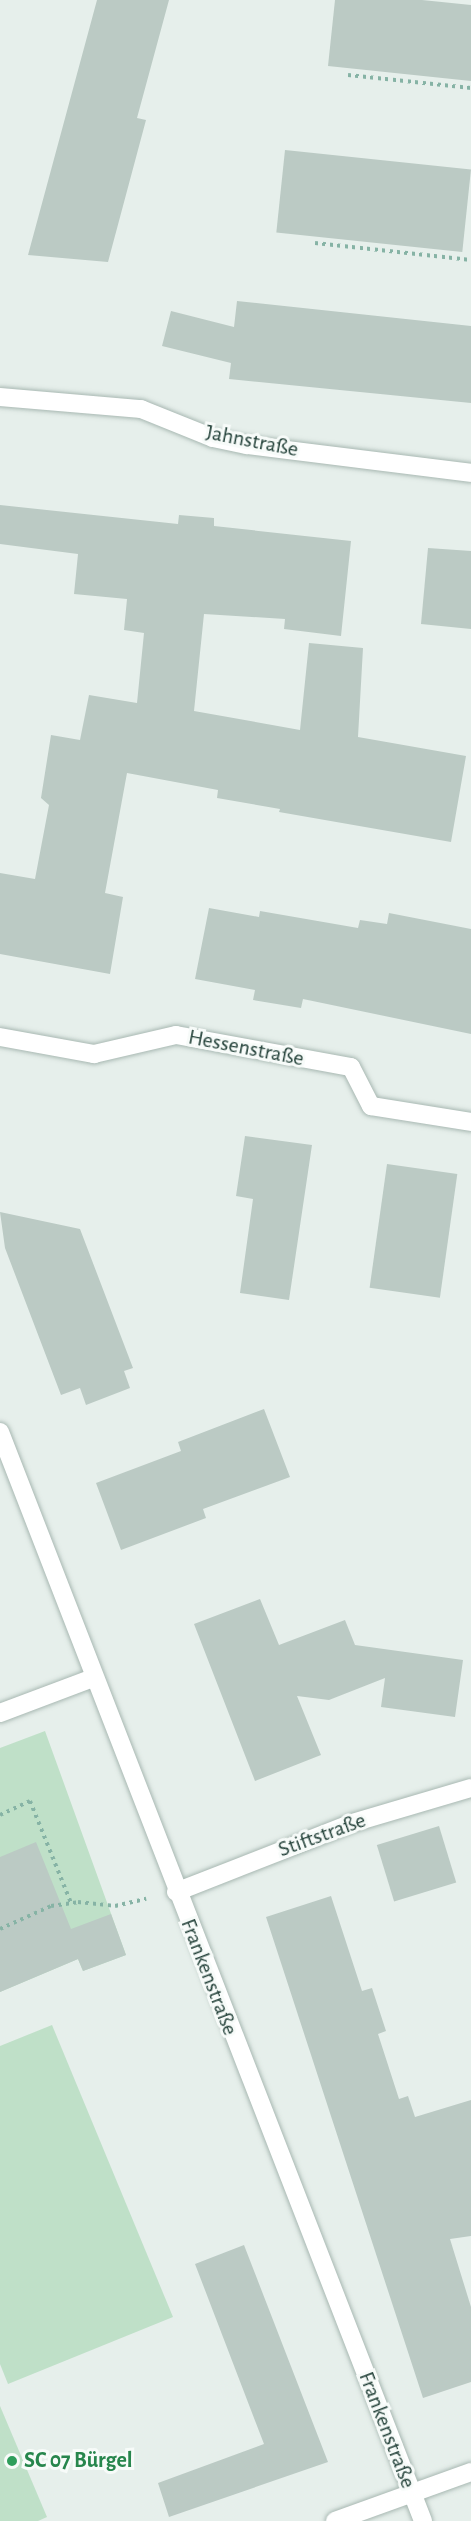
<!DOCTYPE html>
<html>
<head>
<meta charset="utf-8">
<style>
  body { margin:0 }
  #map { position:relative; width:471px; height:2521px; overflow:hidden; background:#e6efeb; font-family:"Alegreya Sans",sans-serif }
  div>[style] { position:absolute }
  .green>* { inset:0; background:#bfe0c8 }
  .building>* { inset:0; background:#bbcac4; transform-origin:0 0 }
  .path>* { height:4px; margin-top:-2px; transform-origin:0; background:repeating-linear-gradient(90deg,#86b3a5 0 3px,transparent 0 7.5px) }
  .roads { filter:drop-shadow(0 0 2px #a8b8b2) drop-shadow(0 0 2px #a8b8b2) }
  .minor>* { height:18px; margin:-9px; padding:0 9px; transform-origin:9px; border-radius:9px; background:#fff }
  .dots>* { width:16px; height:16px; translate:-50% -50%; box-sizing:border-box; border:3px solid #f7fbf9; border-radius:50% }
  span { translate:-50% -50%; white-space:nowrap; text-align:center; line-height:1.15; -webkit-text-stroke:6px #f7fbf9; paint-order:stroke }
  .street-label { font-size:22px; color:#24423a }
  .leisure-label { font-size:22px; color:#27864d; font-weight:700 }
  .left { translate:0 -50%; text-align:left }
</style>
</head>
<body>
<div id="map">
  <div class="green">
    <div style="clip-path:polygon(45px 1731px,126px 1955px,83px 1971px,78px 1959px,0 1992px,0 1748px)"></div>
    <div style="clip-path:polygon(52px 2025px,173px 2317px,8px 2384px,0 2364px,0 2046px)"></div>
    <div style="clip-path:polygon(0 2406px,47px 2517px,38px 2521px,0 2521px)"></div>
  </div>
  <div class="building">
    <div style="clip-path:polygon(97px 0,169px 0,137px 118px,146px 120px,108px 262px,28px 255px)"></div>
    <div style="clip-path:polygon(335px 0,422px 0,471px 5px,471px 81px,328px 66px)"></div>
    <div style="left:285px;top:150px;width:187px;height:83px;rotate:6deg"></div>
    <div style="clip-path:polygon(237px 301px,471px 326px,471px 403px,229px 379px,231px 363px,162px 346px,171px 311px,234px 327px)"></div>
    <div style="clip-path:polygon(0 505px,178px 524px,179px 515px,214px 518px,214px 526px,351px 541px,341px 636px,284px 629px,285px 619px,204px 614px,194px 711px,300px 730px,309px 643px,363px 648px,358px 737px,466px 756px,451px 842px,279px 812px,280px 809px,217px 798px,218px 790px,127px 773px,105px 893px,123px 897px,110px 974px,0 954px,0 873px,35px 879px,49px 805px,41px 798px,51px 735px,80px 740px,89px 695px,137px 703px,144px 633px,124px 630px,127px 599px,74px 594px,78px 554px,0 544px)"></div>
    <div style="clip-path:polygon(428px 548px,471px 551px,471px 629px,421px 624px)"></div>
    <div style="clip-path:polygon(209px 908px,259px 917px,260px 911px,358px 928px,360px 920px,387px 924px,389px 913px,471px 929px,471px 1034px,303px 999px,301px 1008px,253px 1000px,255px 990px,195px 979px)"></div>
    <div style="clip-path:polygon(245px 1136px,312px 1145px,289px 1300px,240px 1293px,253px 1199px,236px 1196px)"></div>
    <div style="left:387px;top:1164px;width:71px;height:125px;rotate:8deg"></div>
    <div style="clip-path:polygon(0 1212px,80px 1229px,133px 1368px,124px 1371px,130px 1388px,86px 1405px,80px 1388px,61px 1395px,5px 1248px)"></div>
    <div style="clip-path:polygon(264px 1409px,290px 1477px,203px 1509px,206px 1518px,121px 1550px,96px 1483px,181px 1451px,178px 1442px)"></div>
    <div style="clip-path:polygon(260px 1599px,279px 1645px,345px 1620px,355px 1645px,463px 1660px,455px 1717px,381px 1707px,385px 1678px,329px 1700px,297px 1696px,321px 1755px,255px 1781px,194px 1624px)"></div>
    <div style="left:439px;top:1826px;width:59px;height:65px;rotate:73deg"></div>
    <div style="clip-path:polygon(36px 1842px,71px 1929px,111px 1914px,126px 1955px,83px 1971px,78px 1959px,0 1992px,0 1857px)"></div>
    <div style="clip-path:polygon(331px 1896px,362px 1991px,372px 1988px,386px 2031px,378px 2034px,399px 2099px,408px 2096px,415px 2117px,471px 2100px,471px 2236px,450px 2239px,471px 2307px,471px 2382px,423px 2398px,266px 1917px)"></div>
    <div style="clip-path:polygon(244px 2245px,328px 2462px,169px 2517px,158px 2483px,264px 2444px,195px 2264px)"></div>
  </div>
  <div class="path">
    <div style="left:348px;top:75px;width:124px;rotate:6deg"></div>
    <div style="left:315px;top:243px;width:157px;rotate:6.2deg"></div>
    <div style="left:0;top:1815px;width:33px;rotate:-25deg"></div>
    <div style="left:30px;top:1801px;width:110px;rotate:68.1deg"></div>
    <div style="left:0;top:1929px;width:56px;rotate:-24.3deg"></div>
    <div style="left:51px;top:1906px;width:27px;rotate:-8deg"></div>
    <div style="left:78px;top:1902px;width:37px;rotate:6deg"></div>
    <div style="left:115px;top:1906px;width:32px;rotate:-13deg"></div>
  </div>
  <div class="roads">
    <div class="minor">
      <div style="left:0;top:397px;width:142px;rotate:4.9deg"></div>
      <div style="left:141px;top:409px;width:78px;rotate:21.9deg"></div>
      <div style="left:213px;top:438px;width:35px;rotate:12deg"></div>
      <div style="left:247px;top:445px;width:226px;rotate:7.1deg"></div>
      <div style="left:0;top:1037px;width:96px;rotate:10.3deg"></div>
      <div style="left:94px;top:1054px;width:84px;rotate:-13deg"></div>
      <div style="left:176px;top:1035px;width:178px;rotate:10.4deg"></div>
      <div style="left:351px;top:1067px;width:44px;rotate:62.9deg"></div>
      <div style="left:371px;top:1106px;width:101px;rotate:9.1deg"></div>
      <div style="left:0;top:1432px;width:1168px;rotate:68.77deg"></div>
      <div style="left:0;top:1713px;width:99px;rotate:-20.6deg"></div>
      <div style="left:176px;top:1892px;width:189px;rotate:-21.4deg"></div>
      <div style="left:352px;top:1823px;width:124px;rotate:-16.4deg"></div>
      <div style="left:335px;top:2521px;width:145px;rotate:-19.8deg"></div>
    </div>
  </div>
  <div class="dots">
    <div style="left:12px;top:2461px;background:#2e9e5b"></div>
  </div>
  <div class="street-label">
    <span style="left:252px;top:441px;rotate:11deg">Jahnstraße</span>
    <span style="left:246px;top:1048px;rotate:11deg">Hessenstraße</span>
    <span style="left:322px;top:1835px;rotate:-20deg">Stiftstraße</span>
    <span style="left:209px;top:1977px;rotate:69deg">Frankenstraße</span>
    <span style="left:387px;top:2430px;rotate:69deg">Frankenstraße</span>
  </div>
  <div class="leisure-label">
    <span class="left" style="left:24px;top:2461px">SC 07 Bürgel</span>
  </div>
</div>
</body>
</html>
